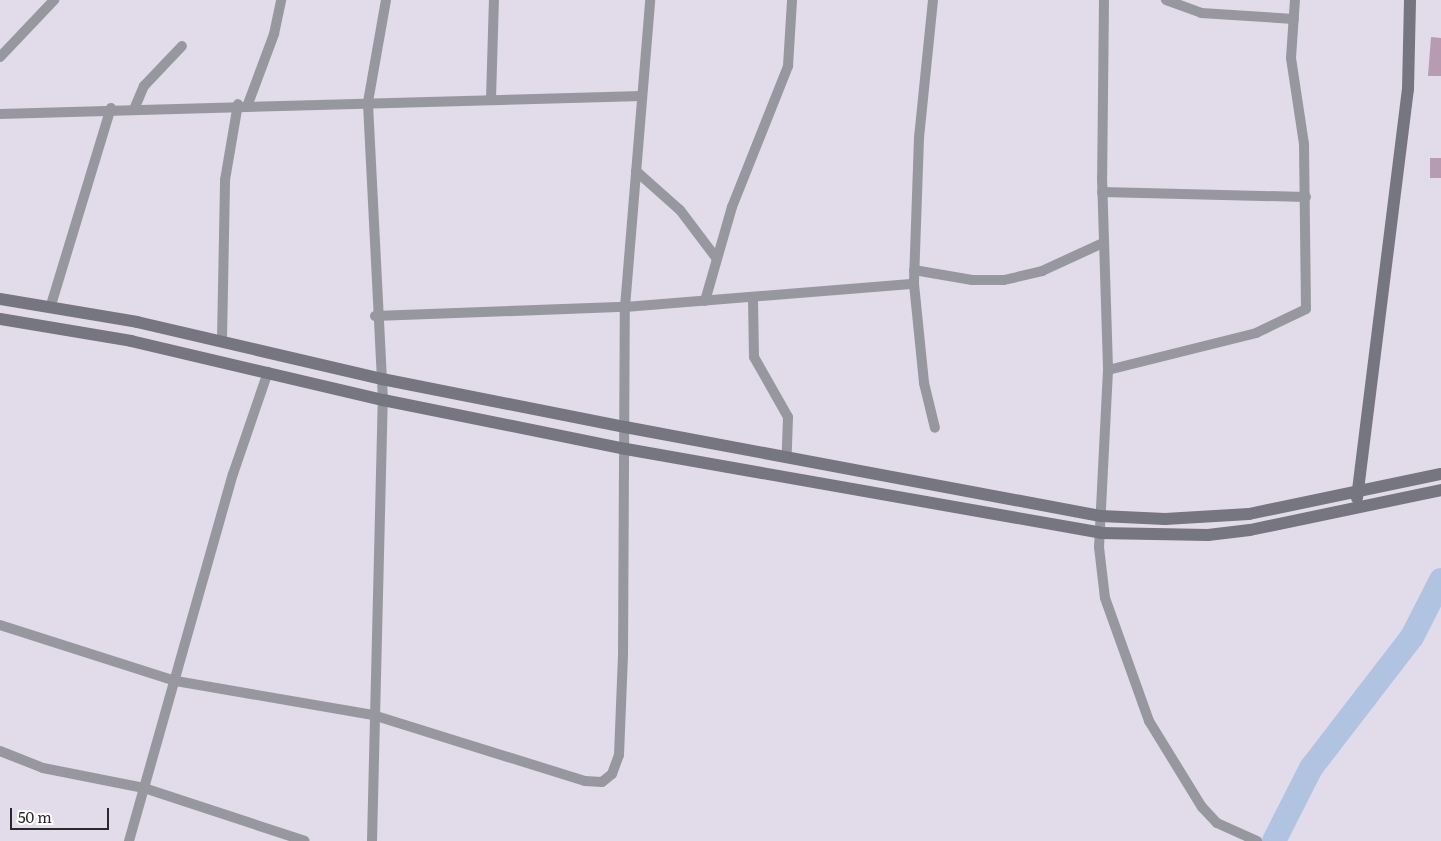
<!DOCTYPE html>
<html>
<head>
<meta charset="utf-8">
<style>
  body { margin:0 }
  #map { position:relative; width:1441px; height:841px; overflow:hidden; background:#e2dbea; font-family:Literata,serif }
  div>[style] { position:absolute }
  .river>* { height:24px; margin:-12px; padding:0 12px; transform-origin:12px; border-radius:12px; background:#b0c4e1 }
  .building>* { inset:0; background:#b69bb2; transform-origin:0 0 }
  .street>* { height:10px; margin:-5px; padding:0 5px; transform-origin:5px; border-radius:5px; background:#97989f }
  .secondary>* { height:12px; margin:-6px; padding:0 6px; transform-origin:6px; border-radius:6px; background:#757680 }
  span { translate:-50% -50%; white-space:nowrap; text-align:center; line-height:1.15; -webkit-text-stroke:4.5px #fff; paint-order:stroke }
  .scale { position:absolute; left:10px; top:808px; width:99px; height:22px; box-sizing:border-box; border:2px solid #2a272d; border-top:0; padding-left:6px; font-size:15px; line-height:18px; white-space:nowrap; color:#2a272d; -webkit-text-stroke:4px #fff; paint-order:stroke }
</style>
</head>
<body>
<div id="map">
  <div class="river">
    <div style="left:1274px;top:841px;width:82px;rotate:-63.1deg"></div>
    <div style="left:1311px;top:768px;width:165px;rotate:-52.4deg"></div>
    <div style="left:1412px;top:637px;width:64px;rotate:-63deg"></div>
  </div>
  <div class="building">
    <div style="clip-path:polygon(1431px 37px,1441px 38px,1441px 76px,1428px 76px)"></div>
    <div style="left:1430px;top:158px;width:11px;height:20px"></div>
  </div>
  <div class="street">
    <div style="left:933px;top:0;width:139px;rotate:95.8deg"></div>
    <div style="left:919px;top:138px;width:146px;rotate:92deg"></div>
    <div style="left:914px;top:284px;width:100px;rotate:84.2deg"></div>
    <div style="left:924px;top:383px;width:46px;rotate:76.3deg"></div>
    <div style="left:1104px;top:0;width:177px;rotate:90.6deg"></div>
    <div style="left:1102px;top:177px;width:193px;rotate:88.2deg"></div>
    <div style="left:1108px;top:370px;width:177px;rotate:92.9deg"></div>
    <div style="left:1099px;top:547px;width:51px;rotate:83.3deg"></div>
    <div style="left:1105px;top:598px;width:131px;rotate:70.3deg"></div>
    <div style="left:1149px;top:721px;width:101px;rotate:58.4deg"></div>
    <div style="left:1202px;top:807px;width:22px;rotate:47deg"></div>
    <div style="left:1217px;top:823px;width:44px;rotate:24.2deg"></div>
    <div style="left:1166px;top:0;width:37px;rotate:20deg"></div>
    <div style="left:1201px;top:13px;width:93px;rotate:3.7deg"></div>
    <div style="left:0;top:57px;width:79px;rotate:-46.5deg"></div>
    <div style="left:491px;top:99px;width:99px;rotate:-88.3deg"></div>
    <div style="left:248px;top:104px;width:75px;rotate:-69.6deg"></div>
    <div style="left:274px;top:34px;width:35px;rotate:-78deg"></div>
    <div style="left:135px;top:107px;width:23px;rotate:-67deg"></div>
    <div style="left:144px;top:86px;width:55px;rotate:-46.5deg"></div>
    <div style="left:0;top:114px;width:642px;rotate:-1.61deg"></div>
    <div style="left:636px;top:171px;width:59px;rotate:41.6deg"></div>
    <div style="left:680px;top:210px;width:61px;rotate:52.9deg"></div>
    <div style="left:1102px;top:192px;width:204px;rotate:1.4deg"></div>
    <div style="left:914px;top:270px;width:59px;rotate:9.8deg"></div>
    <div style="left:972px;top:280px;width:32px"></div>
    <div style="left:1004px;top:280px;width:39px;rotate:-13deg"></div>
    <div style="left:1042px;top:271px;width:67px;rotate:-24.7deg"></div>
    <div style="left:753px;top:299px;width:58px;rotate:89deg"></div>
    <div style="left:754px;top:357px;width:69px;rotate:60.5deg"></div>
    <div style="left:788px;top:417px;width:37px;rotate:92deg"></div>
    <div style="left:705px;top:301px;width:98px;rotate:-74deg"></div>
    <div style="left:732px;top:207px;width:152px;rotate:-68.3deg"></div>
    <div style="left:788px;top:66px;width:66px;rotate:-86.5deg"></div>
    <div style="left:51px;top:305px;width:206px;rotate:-73.1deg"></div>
    <div style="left:375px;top:316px;width:250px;rotate:-2.1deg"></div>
    <div style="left:625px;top:307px;width:290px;rotate:-4.6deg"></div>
    <div style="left:222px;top:340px;width:160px;rotate:-88.9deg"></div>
    <div style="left:225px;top:180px;width:77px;rotate:-80.3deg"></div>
    <div style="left:1108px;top:370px;width:153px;rotate:-14deg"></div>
    <div style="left:1256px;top:333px;width:55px;rotate:-25.6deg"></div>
    <div style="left:1306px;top:309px;width:165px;rotate:-90.7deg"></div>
    <div style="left:1304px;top:144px;width:87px;rotate:-98.6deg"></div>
    <div style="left:1291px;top:58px;width:58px;rotate:-86.1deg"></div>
    <div style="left:0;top:625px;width:185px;rotate:17.7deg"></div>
    <div style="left:176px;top:681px;width:200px;rotate:9.8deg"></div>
    <div style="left:373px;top:715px;width:222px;rotate:17.3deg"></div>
    <div style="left:585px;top:781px;width:17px;rotate:3deg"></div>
    <div style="left:602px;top:782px;width:13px;rotate:-39deg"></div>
    <div style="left:612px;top:774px;width:20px;rotate:-70deg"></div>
    <div style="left:619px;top:755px;width:101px;rotate:-87.7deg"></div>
    <div style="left:623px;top:654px;width:347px;rotate:-89.7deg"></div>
    <div style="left:625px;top:307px;width:308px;rotate:-85.3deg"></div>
    <div style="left:0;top:751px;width:46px;rotate:21.6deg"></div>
    <div style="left:43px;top:768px;width:103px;rotate:11.2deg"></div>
    <div style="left:144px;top:788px;width:169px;rotate:18.2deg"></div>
    <div style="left:129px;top:841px;width:381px;rotate:-74.2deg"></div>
    <div style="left:233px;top:474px;width:108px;rotate:-71.1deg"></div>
    <div style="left:372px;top:841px;width:441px;rotate:-88.6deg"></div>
    <div style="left:383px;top:400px;width:298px;rotate:-92.9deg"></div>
    <div style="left:368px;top:102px;width:104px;rotate:-80deg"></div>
  </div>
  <div class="secondary">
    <div style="left:0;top:299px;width:139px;rotate:9.5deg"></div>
    <div style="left:137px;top:322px;width:252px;rotate:13.1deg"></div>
    <div style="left:382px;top:379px;width:248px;rotate:11.2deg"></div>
    <div style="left:625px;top:427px;width:484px;rotate:10.6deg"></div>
    <div style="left:1101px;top:516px;width:64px;rotate:2.7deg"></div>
    <div style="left:1165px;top:519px;width:84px;rotate:-3.4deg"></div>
    <div style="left:1249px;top:514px;width:196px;rotate:-11.8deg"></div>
    <div style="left:0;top:319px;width:133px;rotate:9.5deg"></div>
    <div style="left:131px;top:341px;width:259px;rotate:13.2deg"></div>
    <div style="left:383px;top:400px;width:248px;rotate:11.4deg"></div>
    <div style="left:626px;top:449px;width:481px;rotate:10deg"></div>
    <div style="left:1100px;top:533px;width:108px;rotate:1.1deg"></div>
    <div style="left:1208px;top:535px;width:42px;rotate:-6.8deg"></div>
    <div style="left:1250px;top:530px;width:195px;rotate:-11.8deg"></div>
    <div style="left:1357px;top:498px;width:412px;rotate:-82.9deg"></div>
    <div style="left:1408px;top:89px;width:89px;rotate:-88.7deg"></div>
  </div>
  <div class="scale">50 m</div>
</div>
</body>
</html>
